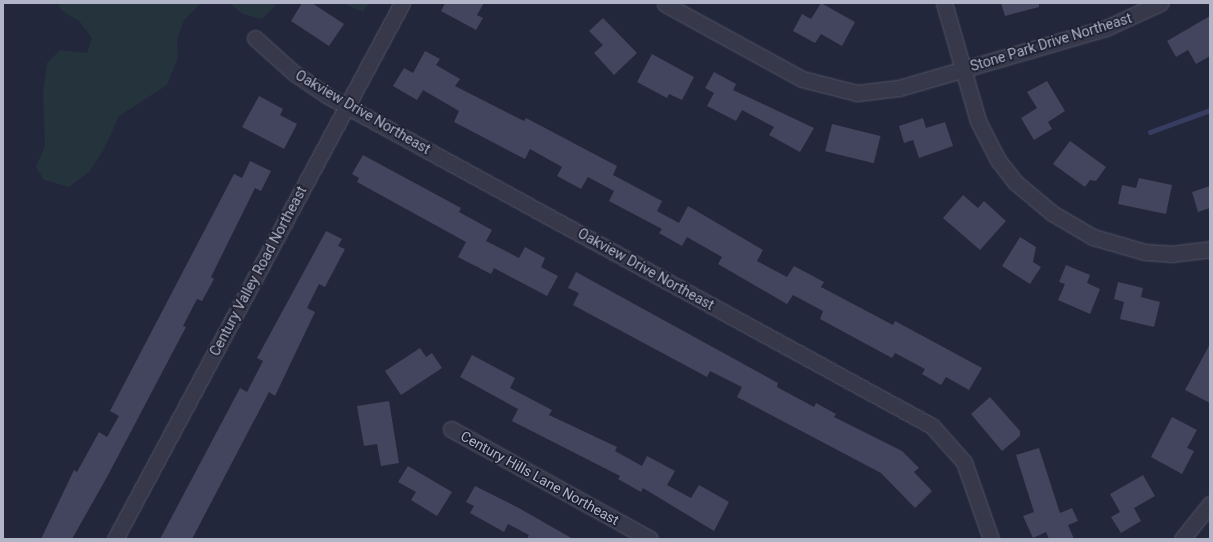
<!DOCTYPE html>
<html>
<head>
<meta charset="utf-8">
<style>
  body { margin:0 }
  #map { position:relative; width:1213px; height:542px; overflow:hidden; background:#23273b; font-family:Roboto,sans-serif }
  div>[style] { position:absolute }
  .green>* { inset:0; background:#25333c }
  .stream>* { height:4.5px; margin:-2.25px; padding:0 2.25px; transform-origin:2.25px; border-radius:2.25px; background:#373d61 }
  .building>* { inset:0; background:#42455d; transform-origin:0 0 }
  .roads { filter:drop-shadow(0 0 1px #525466) drop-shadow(0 0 1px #525466) }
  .minor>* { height:15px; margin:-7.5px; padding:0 7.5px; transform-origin:7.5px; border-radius:7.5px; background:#37394b }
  span { translate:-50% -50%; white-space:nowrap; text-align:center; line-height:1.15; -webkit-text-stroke:3.5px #1c1f30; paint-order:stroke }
  .street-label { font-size:14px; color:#b2b4c7 }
  .frame { position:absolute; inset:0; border:4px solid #b2b4c7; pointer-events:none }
</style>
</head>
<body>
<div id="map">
  <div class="green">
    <div style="clip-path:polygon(57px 3px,201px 3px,184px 20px,177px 40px,178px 57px,167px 85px,119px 116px,103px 151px,89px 172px,69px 187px,44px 180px,36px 167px,45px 146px,43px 93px,47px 63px,60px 50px,87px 53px,92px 38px,79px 21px,62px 11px)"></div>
    <div style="clip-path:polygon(229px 3px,278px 3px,262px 19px,243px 14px)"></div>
    <div style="clip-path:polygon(342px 3px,369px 3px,363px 12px)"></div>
  </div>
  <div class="stream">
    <div style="left:1150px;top:132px;width:64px;rotate:-20.1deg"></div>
  </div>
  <div class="building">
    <div style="clip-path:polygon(302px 3px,312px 3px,344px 24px,329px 46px,291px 21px)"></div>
    <div style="clip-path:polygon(445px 3px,484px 3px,477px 15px,483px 18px,476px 30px,441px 11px)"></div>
    <div style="clip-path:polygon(821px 3px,855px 22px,842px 46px,821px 34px,815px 43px,793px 31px,802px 14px,811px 19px)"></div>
    <div style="clip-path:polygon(1001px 3px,1039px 3px,1039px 7px,1005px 16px)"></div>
    <div style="clip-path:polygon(1210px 16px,1210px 56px,1196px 64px,1188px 50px,1176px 57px,1167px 41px)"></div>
    <div style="clip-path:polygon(603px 18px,637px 53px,614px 75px,594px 53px,603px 45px,589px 31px)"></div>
    <div style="clip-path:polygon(425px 51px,440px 59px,436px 65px,460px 79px,455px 86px,524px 121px,526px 118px,617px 166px,613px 175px,662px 201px,657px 211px,679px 223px,688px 206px,763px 250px,757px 261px,787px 277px,794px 266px,824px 282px,821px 287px,893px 325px,895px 321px,982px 368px,969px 390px,946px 377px,941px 385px,922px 374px,925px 369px,895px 353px,892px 358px,820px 319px,823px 311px,793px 295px,787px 304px,718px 264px,722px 257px,687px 237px,682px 246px,659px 233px,662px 229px,609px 201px,614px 191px,588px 177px,581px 189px,557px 176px,562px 167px,530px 149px,525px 159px,454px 122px,459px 111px,423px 90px,417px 100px,393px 86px,404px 68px,413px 73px)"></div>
    <div style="clip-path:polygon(652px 54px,694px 77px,682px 100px,669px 94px,667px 98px,637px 82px)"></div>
    <div style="clip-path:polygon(714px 72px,736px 84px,733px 90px,814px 128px,800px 152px,769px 135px,774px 127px,742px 110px,736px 121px,707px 106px,714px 93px,705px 88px)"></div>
    <div style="clip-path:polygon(1047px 81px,1065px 111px,1048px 122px,1052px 129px,1034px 140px,1021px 118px,1037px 108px,1027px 92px)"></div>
    <div style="clip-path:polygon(259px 96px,283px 109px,280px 115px,297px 124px,284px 149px,242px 127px)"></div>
    <div style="clip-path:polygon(923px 118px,926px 128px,945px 122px,953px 146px,919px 158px,913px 140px,904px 143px,899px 126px)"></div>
    <div style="left:832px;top:124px;width:50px;height:28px;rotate:14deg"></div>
    <div style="clip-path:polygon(1070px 141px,1106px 167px,1096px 181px,1090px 180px,1085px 187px,1053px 164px)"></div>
    <div style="clip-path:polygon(363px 155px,461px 208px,459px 212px,492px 230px,486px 241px,519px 258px,525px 247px,545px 258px,541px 267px,558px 276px,547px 296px,494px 268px,491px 274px,458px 257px,466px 242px,357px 182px,359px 178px,352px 174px)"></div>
    <div style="clip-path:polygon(250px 161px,271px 171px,261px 191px,255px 188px,211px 277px,214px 279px,202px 301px,197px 299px,183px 326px,186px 327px,107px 477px,72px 539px,41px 539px,74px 470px,77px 472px,99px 432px,107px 437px,119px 416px,110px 411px,234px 174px,242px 178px)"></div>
    <div style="clip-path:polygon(1139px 178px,1172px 185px,1166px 214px,1118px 204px,1122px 185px,1136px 188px)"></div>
    <div style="clip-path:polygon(1210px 186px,1210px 208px,1198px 212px,1192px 192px)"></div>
    <div style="clip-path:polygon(963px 195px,978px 208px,984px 201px,1006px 221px,980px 250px,943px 218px)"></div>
    <div style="clip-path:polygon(326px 231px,342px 239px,338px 246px,345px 249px,325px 287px,319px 284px,307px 308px,315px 312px,275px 396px,269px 392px,192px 539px,160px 539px,240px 388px,247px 392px,263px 361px,257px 358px)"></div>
    <div style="clip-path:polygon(1020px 237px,1036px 247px,1033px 262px,1041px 267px,1030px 284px,1002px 266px)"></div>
    <div style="clip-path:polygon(1066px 265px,1090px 275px,1087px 283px,1100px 289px,1090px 314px,1058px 300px,1065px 284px,1059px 282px)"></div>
    <div style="clip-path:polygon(576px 272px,778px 383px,777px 387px,814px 407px,816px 403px,836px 414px,834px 417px,902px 451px,919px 468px,914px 472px,932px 491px,915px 508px,881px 473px,737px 397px,742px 387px,710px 371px,707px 377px,573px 305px,579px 293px,568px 288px)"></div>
    <div style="clip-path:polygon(1118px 282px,1143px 288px,1141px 297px,1160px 302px,1154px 327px,1120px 319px,1124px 302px,1114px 299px)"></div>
    <div style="clip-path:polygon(1210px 344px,1210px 403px,1185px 390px)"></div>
    <div style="clip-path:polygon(420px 348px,426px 357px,432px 353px,442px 368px,401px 395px,385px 371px)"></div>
    <div style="clip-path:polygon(472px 355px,515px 378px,510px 388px,552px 410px,549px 415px,617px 447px,615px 451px,642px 466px,647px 456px,675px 471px,667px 485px,691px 498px,699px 485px,729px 502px,714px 531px,643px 488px,641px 492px,618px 479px,620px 476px,512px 421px,518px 409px,460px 377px)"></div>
    <div style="clip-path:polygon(990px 397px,1020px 431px,1020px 436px,1002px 451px,971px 414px)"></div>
    <div style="clip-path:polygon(389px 401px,399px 463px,381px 466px,377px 444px,364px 446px,357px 406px)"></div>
    <div style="clip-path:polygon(1172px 417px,1197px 430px,1187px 448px,1194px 451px,1182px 474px,1151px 457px)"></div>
    <div style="clip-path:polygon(1039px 448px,1060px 513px,1072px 508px,1078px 521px,1068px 525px,1074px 539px,1049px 539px,1046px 532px,1033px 538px,1023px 516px,1034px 512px,1016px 455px)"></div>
    <div style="clip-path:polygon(408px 466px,452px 492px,437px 516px,411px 500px,416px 492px,398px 482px)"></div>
    <div style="clip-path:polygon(1143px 475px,1155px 496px,1134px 508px,1141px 521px,1121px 533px,1111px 517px,1120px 512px,1110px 494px)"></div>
    <div style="clip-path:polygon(475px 486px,517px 507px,573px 539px,527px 539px,529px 535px,508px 524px,504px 532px,470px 513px,474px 506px,466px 502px)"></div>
  </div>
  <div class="roads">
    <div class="minor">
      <div style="left:944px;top:3px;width:123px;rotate:73.9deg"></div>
      <div style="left:978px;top:121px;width:44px;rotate:62.9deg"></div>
      <div style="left:998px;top:160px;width:28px;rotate:52deg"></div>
      <div style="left:1015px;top:182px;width:48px;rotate:40deg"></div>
      <div style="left:1052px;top:213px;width:48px;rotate:30.3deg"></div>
      <div style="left:1093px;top:237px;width:54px;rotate:16.1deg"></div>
      <div style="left:1145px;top:252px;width:26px;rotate:4deg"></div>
      <div style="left:1171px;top:254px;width:39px;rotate:-7deg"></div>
      <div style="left:665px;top:4px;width:156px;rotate:28.7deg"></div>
      <div style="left:802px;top:79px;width:57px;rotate:14.3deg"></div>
      <div style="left:857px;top:93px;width:42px;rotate:-6.8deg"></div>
      <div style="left:899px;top:88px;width:216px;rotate:-16.2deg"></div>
      <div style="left:1106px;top:28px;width:60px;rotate:-24.8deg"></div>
      <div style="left:255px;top:38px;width:52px;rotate:41.9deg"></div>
      <div style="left:294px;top:73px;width:41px;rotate:34.1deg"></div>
      <div style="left:328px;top:96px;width:688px;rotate:28.65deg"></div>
      <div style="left:932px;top:426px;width:48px;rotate:48.4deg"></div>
      <div style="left:964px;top:462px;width:82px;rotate:70.7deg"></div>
      <div style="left:451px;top:429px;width:227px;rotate:28.9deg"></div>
      <div style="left:115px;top:539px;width:608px;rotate:-61.83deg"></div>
      <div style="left:1182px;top:539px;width:45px;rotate:-51.3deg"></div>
    </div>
  </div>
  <div class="street-label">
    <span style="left:1051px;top:42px;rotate:-17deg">Stone Park Drive Northeast</span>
    <span style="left:363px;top:112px;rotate:30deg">Oakview Drive Northeast</span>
    <span style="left:646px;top:269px;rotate:29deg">Oakview Drive Northeast</span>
    <span style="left:258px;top:271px;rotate:-62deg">Century Valley Road Northeast</span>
    <span style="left:540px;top:478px;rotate:29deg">Century Hills Lane Northeast</span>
  </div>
  <div class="frame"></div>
</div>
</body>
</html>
